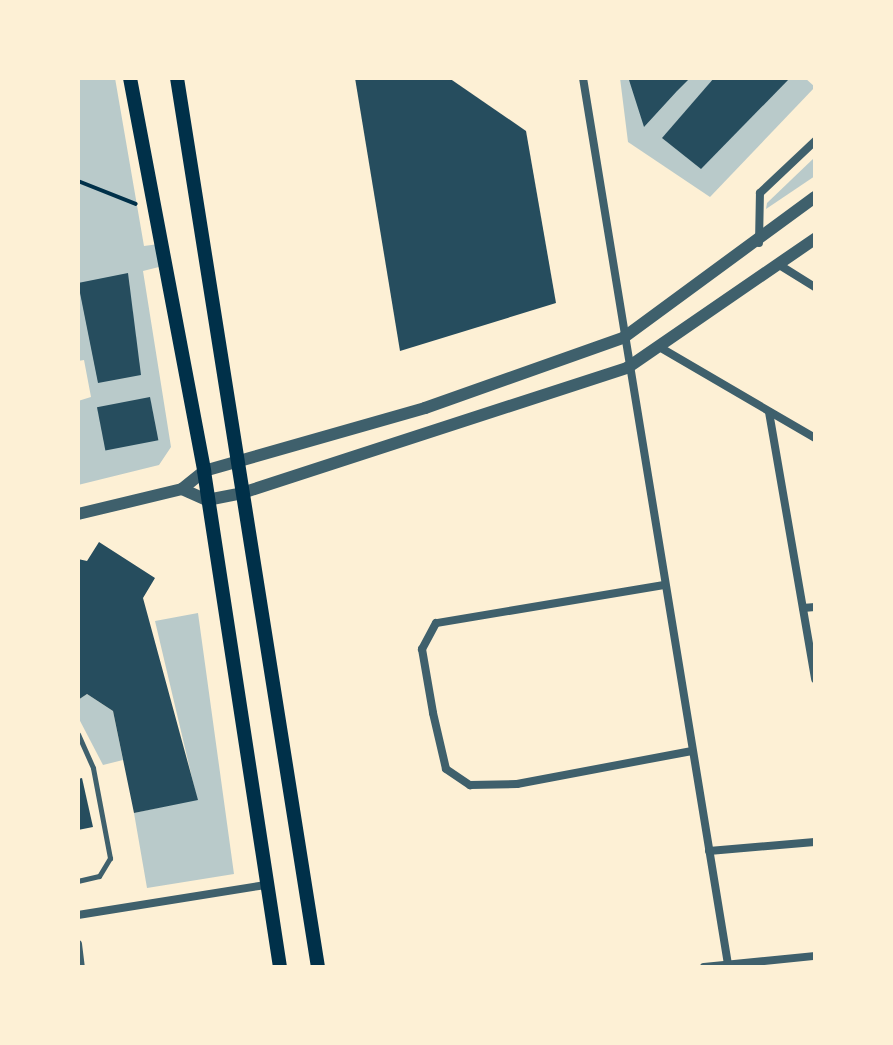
<!DOCTYPE html>
<html>
<head>
<meta charset="utf-8">
<style>
  body { margin:0 }
  #map { position:relative; width:893px; height:1045px; overflow:hidden; background:#fdf0d5; font-family:"Libre Baskerville",serif }
  div>[style] { position:absolute }
  .green>* { inset:0; background:#b9caca }
  .building>* { inset:0; background:#264d5e; transform-origin:0 0 }
  .path>* { height:4px; margin:-2px; padding:0 2px; transform-origin:2px; border-radius:2px; background:#003049 }
  .service>* { height:5px; margin:-2.5px; padding:0 2.5px; transform-origin:2.5px; border-radius:2.5px; background:#3f606c }
  .minor>* { height:8px; margin:-4px; padding:0 4px; transform-origin:4px; border-radius:4px; background:#3f606c }
  .tertiary>* { height:12px; margin:-6px; padding:0 6px; transform-origin:6px; border-radius:6px; background:#3f606c }
  .secondary>* { height:14px; margin:-7px; padding:0 7px; transform-origin:7px; border-radius:7px; background:#003049 }
  span { translate:-50% -50%; white-space:nowrap; text-align:center; line-height:1.15; -webkit-text-stroke:6px #fdf0d5; paint-order:stroke }
  .frame { position:absolute; inset:0; border:80px solid #fdf0d5; pointer-events:none }
</style>
</head>
<body>
<div id="map">
  <div class="green">
    <div style="clip-path:polygon(78px 78px,115px 78px,144px 246px,159px 244px,163px 266px,143px 271px,171px 447px,159px 465px,78px 485px,78px 401px,91px 397px,84px 360px,78px 361px)"></div>
    <div style="clip-path:polygon(620px 78px,805px 78px,815px 87px,710px 197px,628px 142px)"></div>
    <div style="clip-path:polygon(815px 157px,815px 176px,766px 209px,767px 203px)"></div>
    <div style="clip-path:polygon(198px 613px,234px 874px,147px 888px,134px 813px,197px 799px,155px 621px)"></div>
    <div style="clip-path:polygon(87px 694px,113px 711px,123px 760px,103px 765px,78px 717px,78px 700px)"></div>
  </div>
  <div class="building">
    <div style="clip-path:polygon(355px 78px,449px 78px,526px 131px,556px 303px,400px 351px)"></div>
    <div style="clip-path:polygon(690px 78px,677px 91px,644px 127px,629px 80px)"></div>
    <div style="clip-path:polygon(714px 78px,790px 78px,701px 169px,662px 138px)"></div>
    <div style="clip-path:polygon(128px 273px,141px 375px,98px 383px,78px 283px)"></div>
    <div style="left:150px;top:397px;width:44px;height:54px;rotate:79deg"></div>
    <div style="clip-path:polygon(99px 542px,155px 578px,143px 598px,198px 800px,134px 813px,113px 711px,87px 694px,78px 700px,78px 559px,87px 561px)"></div>
    <div style="clip-path:polygon(82px 778px,93px 827px,78px 830px,78px 779px)"></div>
  </div>
  <div class="path">
    <div style="left:78px;top:181px;width:62px;rotate:21.6deg"></div>
  </div>
  <div class="service">
    <div style="left:78px;top:734px;width:37px;rotate:66deg"></div>
    <div style="left:93px;top:768px;width:92px;rotate:79.3deg"></div>
    <div style="left:110px;top:858px;width:21px;rotate:121deg"></div>
    <div style="left:99px;top:876px;width:22px;rotate:167deg"></div>
  </div>
  <div class="minor">
    <div style="left:583px;top:78px;width:898px;rotate:80.71deg"></div>
    <div style="left:759px;top:243px;width:50px;rotate:-88.9deg"></div>
    <div style="left:760px;top:193px;width:76px;rotate:-43.4deg"></div>
    <div style="left:781px;top:266px;width:40px;rotate:32deg"></div>
    <div style="left:661px;top:348px;width:178px;rotate:30.3deg"></div>
    <div style="left:769px;top:412px;width:271px;rotate:80.2deg"></div>
    <div style="left:664px;top:585px;width:231px;rotate:170.5deg"></div>
    <div style="left:436px;top:623px;width:30px;rotate:118deg"></div>
    <div style="left:422px;top:649px;width:65px;rotate:80.2deg"></div>
    <div style="left:433px;top:713px;width:57px;rotate:76.9deg"></div>
    <div style="left:446px;top:769px;width:29px;rotate:34deg"></div>
    <div style="left:470px;top:785px;width:47px;rotate:-1.2deg"></div>
    <div style="left:517px;top:784px;width:178px;rotate:-10.7deg"></div>
    <div style="left:803px;top:608px;width:12px;rotate:-5deg"></div>
    <div style="left:709px;top:851px;width:106px;rotate:-4.9deg"></div>
    <div style="left:78px;top:915px;width:190px;rotate:-9.1deg"></div>
    <div style="left:78px;top:944px;width:23px;rotate:83deg"></div>
    <div style="left:704px;top:967px;width:112px;rotate:-5.7deg"></div>
  </div>
  <div class="tertiary">
    <div style="left:182px;top:489px;width:27px;rotate:24deg"></div>
    <div style="left:207px;top:500px;width:36px;rotate:-11deg"></div>
    <div style="left:242px;top:493px;width:405px;rotate:-18deg"></div>
    <div style="left:627px;top:368px;width:228px;rotate:-34.5deg"></div>
    <div style="left:78px;top:514px;width:107px;rotate:-13.5deg"></div>
    <div style="left:182px;top:489px;width:28px;rotate:-39deg"></div>
    <div style="left:204px;top:471px;width:230px;rotate:-15.9deg"></div>
    <div style="left:425px;top:408px;width:210px;rotate:-19.5deg"></div>
    <div style="left:623px;top:338px;width:238px;rotate:-36.3deg"></div>
  </div>
  <div class="secondary">
    <div style="left:130px;top:78px;width:400px;rotate:79.3deg"></div>
    <div style="left:204px;top:471px;width:502px;rotate:81.29deg"></div>
    <div style="left:177px;top:78px;width:900px;rotate:80.99deg"></div>
  </div>
  <div class="frame"></div>
</div>
</body>
</html>
